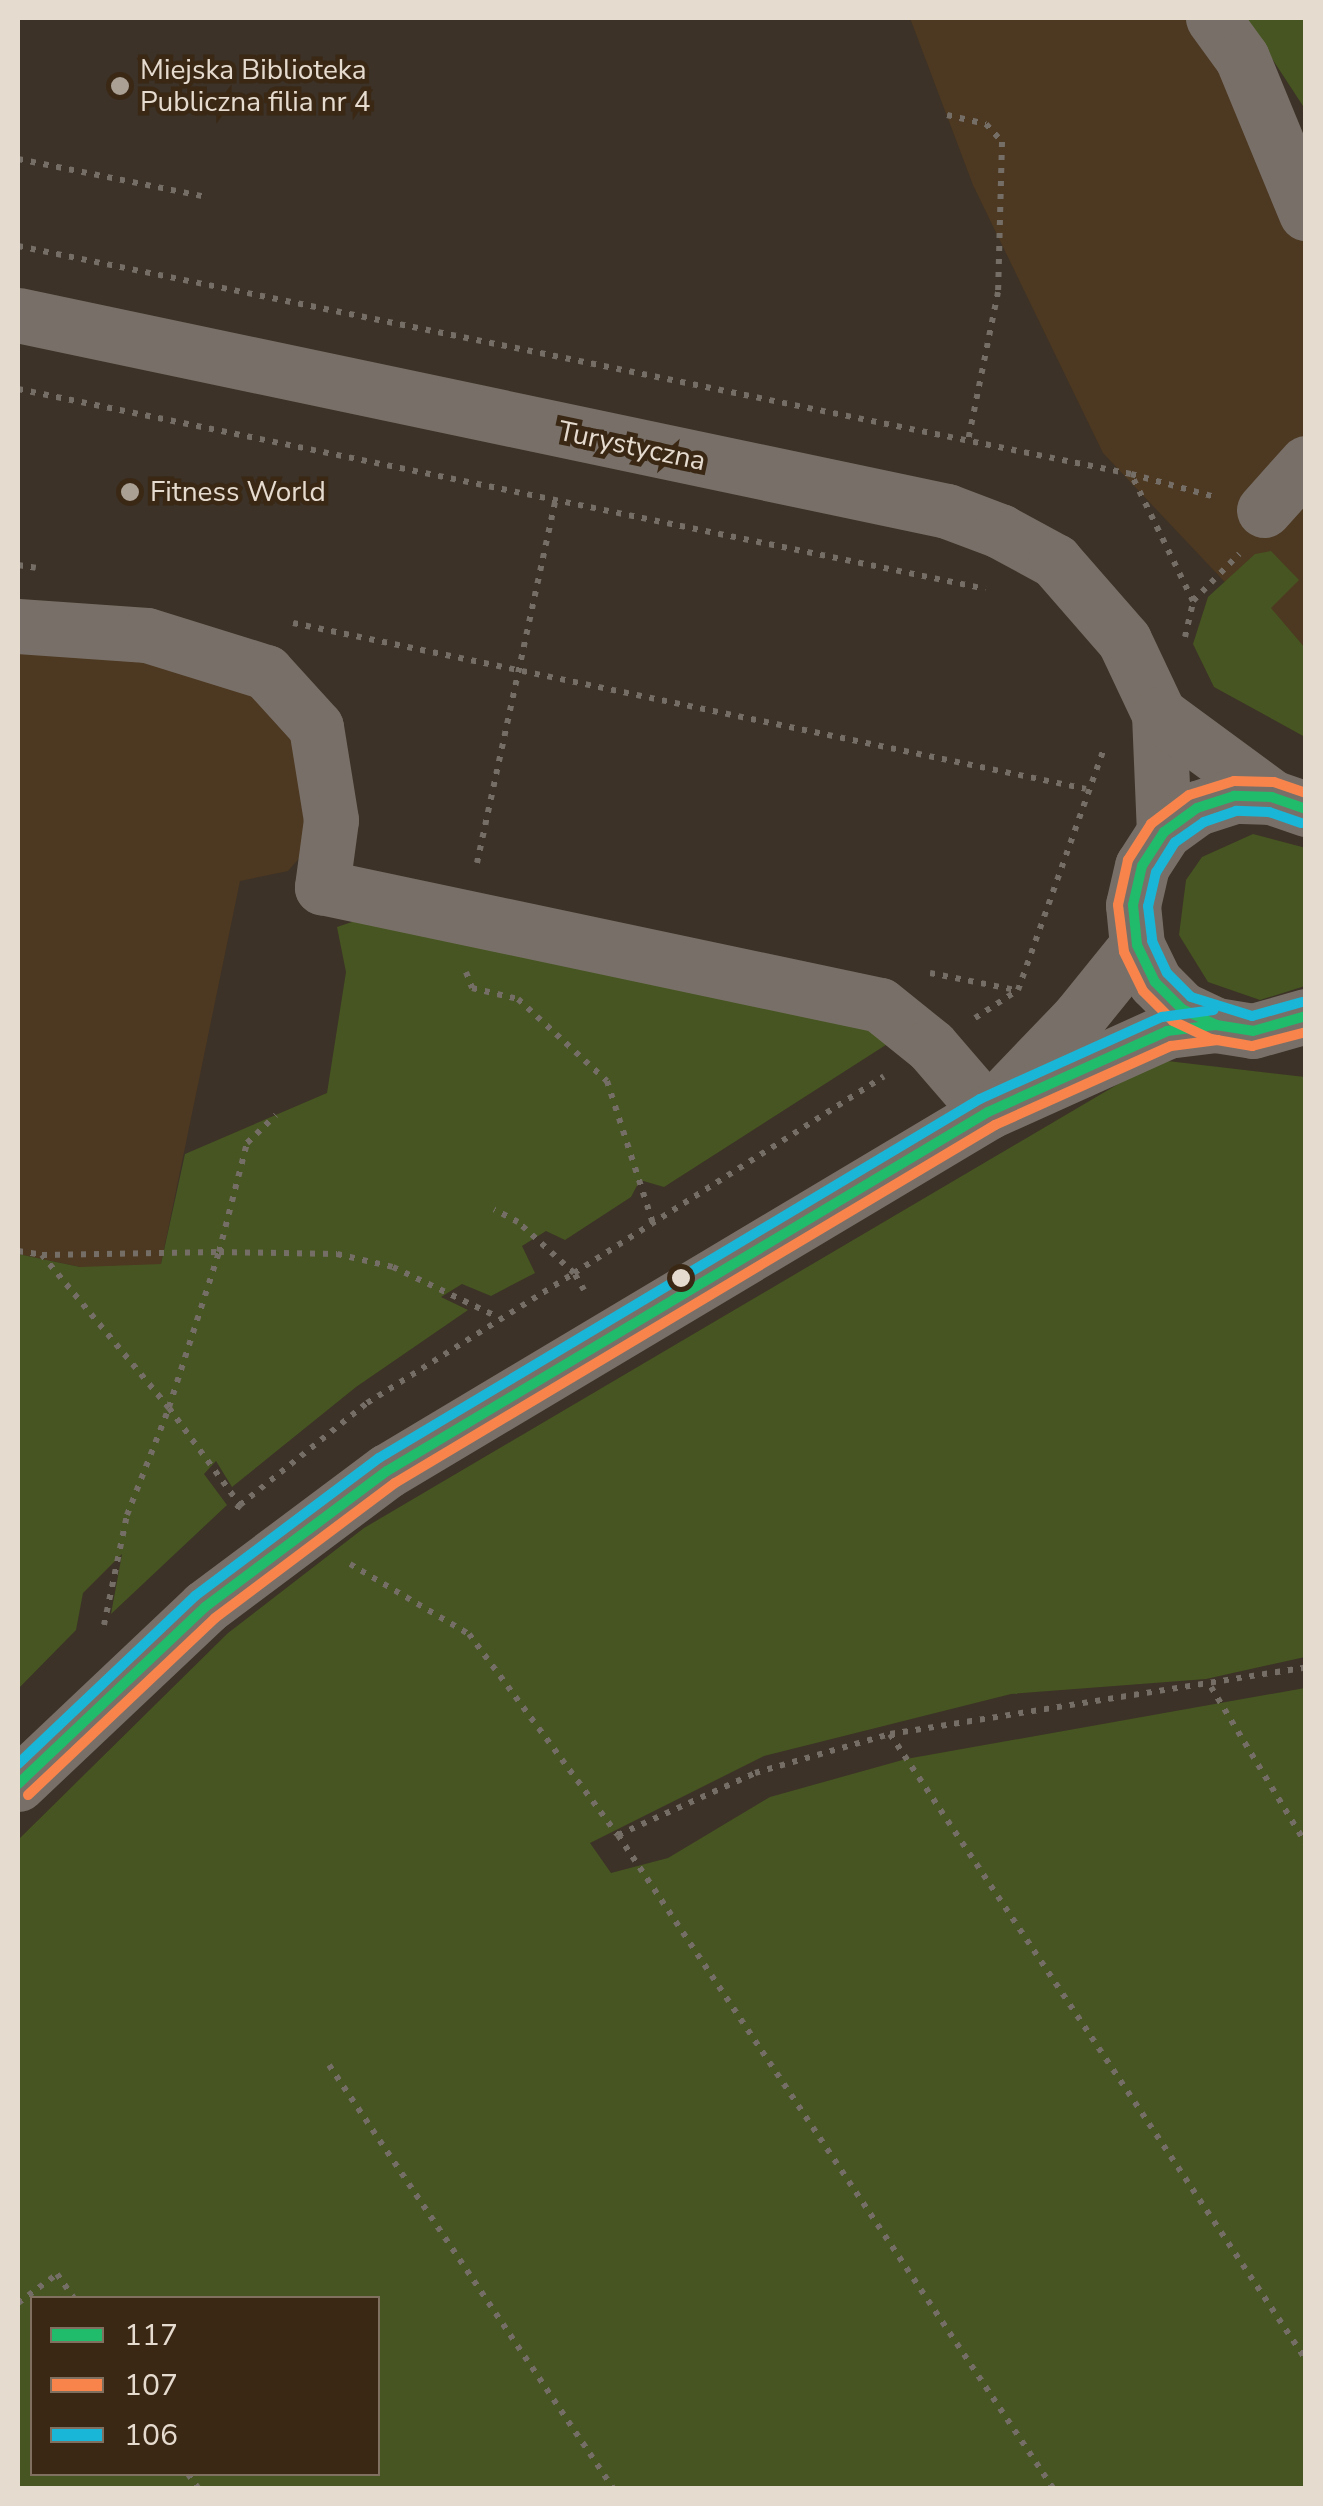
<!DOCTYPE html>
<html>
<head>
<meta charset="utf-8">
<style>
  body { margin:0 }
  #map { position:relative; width:1323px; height:2506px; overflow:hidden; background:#3c3227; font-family:"Nunito Sans",sans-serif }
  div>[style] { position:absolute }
  .built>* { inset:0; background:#4d3821 }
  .green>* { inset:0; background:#465521 }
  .path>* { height:6px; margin-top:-3px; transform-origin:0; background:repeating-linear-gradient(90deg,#756e66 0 5px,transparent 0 13px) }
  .minor>* { height:55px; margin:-27.5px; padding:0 27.5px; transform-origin:27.5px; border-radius:27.5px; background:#787068 }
  .bus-1>* { height:10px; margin:-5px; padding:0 5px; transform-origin:5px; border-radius:5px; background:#20bc6c }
  .bus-2>* { height:10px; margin:-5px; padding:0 5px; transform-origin:5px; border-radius:5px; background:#f8844c }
  .bus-3>* { height:10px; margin:-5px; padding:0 5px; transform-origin:5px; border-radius:5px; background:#1ab6d8 }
  .dots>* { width:28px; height:28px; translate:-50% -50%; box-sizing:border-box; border:5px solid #3a2815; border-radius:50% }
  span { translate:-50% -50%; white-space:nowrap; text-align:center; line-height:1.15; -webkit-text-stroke:9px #3a2815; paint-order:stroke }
  .poi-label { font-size:28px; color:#e6dbcf }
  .left { translate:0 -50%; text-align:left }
  .street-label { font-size:28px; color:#e6dbcf }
  .frame { position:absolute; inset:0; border:20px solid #e6dbcf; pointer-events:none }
  .legend { position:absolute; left:30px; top:2296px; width:350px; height:180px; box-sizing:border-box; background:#3a2815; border:2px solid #7f705f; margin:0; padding:12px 18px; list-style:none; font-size:30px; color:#e6dbcf }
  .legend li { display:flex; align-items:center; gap:20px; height:50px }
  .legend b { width:50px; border:2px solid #7f705f }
</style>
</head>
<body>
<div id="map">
  <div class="built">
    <div style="clip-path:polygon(910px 18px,1223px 18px,1305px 148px,1305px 667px,1103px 453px,973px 185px)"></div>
    <div style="clip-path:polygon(18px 645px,126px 645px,233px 675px,295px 722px,310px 846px,288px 871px,240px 881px,157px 1283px,18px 1254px)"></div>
  </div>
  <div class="green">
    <div style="clip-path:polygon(1245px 18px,1305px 18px,1305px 109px,1248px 22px)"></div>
    <div style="clip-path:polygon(1271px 551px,1299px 580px,1271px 608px,1305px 648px,1305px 737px,1214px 687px,1193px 644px,1208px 597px,1255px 554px)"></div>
    <div style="clip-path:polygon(1253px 834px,1306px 848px,1305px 986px,1260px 1000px,1208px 982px,1179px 935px,1186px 880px,1202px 857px)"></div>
    <div style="clip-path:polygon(376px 914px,841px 1010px,892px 1041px,664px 1187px,640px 1180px,631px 1197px,565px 1240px,546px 1231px,522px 1246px,535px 1273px,491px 1296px,462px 1284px,441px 1297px,468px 1310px,356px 1387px,232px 1487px,216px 1461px,204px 1474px,227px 1505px,111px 1614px,122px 1554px,83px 1593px,76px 1630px,18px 1689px,18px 1254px,80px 1267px,161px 1264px,185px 1154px,327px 1093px,346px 972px,337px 927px)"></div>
    <div style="clip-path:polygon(evenodd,1159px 1060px,1305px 1077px,1305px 1657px,1206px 1679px,1011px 1694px,764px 1756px,590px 1843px,611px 1873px,668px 1858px,770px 1797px,906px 1759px,1305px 1688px,1305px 2488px,18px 2488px,18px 1840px,228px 1633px,364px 1528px,1159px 1060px,32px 2298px,378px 2298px,378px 2474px,32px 2474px,32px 2298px)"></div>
  </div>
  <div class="path">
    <div style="left:947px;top:115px;width:40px;rotate:13deg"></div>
    <div style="left:986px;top:124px;width:24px;rotate:48deg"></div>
    <div style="left:1002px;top:142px;width:150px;rotate:91.5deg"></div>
    <div style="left:998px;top:292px;width:152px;rotate:101.4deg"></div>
    <div style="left:18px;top:159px;width:188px;rotate:11.4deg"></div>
    <div style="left:18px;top:246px;width:1136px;rotate:11.58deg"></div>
    <div style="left:18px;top:389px;width:988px;rotate:11.67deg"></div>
    <div style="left:18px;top:565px;width:18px;rotate:9deg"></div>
    <div style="left:1193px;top:601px;width:141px;rotate:-116deg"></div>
    <div style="left:1131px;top:474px;width:84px;rotate:15.2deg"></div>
    <div style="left:293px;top:623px;width:810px;rotate:11.82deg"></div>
    <div style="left:1185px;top:637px;width:37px;rotate:-77deg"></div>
    <div style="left:1193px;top:601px;width:66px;rotate:-45.6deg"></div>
    <div style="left:477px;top:863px;width:374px;rotate:-77.8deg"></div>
    <div style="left:466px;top:972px;width:17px;rotate:69deg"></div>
    <div style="left:472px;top:988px;width:47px;rotate:13.4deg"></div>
    <div style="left:518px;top:999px;width:121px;rotate:42.7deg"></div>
    <div style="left:607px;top:1081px;width:149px;rotate:72.1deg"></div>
    <div style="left:930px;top:973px;width:88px;rotate:11.2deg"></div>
    <div style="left:975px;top:1018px;width:51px;rotate:-33.1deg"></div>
    <div style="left:1018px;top:990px;width:256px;rotate:-70.4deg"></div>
    <div style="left:18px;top:1251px;width:24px;rotate:9deg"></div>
    <div style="left:584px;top:1290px;width:20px;rotate:-120deg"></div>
    <div style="left:574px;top:1273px;width:367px;rotate:-32.4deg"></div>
    <div style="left:169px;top:1407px;width:163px;rotate:-72.1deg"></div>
    <div style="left:219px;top:1252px;width:118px;rotate:1deg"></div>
    <div style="left:337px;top:1254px;width:57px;rotate:13.1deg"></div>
    <div style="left:393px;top:1267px;width:116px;rotate:25.5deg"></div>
    <div style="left:169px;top:1408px;width:199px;rotate:-129.7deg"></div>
    <div style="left:42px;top:1255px;width:177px;rotate:-1deg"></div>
    <div style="left:219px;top:1252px;width:113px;rotate:-75.6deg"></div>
    <div style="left:247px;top:1143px;width:40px;rotate:-44deg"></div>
    <div style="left:240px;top:1505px;width:163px;rotate:-38.8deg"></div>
    <div style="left:367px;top:1403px;width:244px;rotate:-32.1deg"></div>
    <div style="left:574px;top:1273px;width:76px;rotate:-137.7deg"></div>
    <div style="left:518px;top:1222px;width:27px;rotate:-152deg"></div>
    <div style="left:350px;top:1564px;width:138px;rotate:30.5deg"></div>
    <div style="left:469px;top:1634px;width:250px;rotate:53.5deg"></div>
    <div style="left:618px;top:1835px;width:785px;rotate:56.33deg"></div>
    <div style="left:104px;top:1625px;width:112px;rotate:-78.2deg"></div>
    <div style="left:127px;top:1515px;width:115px;rotate:-68.6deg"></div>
    <div style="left:169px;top:1408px;width:120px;rotate:53.8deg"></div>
    <div style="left:240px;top:1505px;width:11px;rotate:131deg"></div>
    <div style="left:1211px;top:1687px;width:184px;rotate:58.8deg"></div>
    <div style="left:890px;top:1734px;width:752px;rotate:56.39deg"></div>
    <div style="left:618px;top:1835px;width:150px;rotate:-24.3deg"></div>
    <div style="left:755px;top:1773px;width:141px;rotate:-16.1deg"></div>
    <div style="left:890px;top:1734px;width:421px;rotate:-9.1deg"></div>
    <div style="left:329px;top:2065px;width:509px;rotate:56.12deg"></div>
    <div style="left:18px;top:2303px;width:49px;rotate:-36.6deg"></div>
    <div style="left:57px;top:2274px;width:29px;rotate:55deg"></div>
    <div style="left:188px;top:2474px;width:17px;rotate:54deg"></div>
  </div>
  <div class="minor">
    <div style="left:1213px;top:18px;width:49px;rotate:54.1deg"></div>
    <div style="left:1242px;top:58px;width:168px;rotate:67.6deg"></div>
    <div style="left:18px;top:315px;width:949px;rotate:11.91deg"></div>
    <div style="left:947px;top:511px;width:57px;rotate:20.7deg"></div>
    <div style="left:1000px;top:531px;width:63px;rotate:28.6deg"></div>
    <div style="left:1055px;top:561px;width:105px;rotate:48.9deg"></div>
    <div style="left:1124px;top:640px;width:82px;rotate:64.7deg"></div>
    <div style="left:1159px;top:714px;width:118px;rotate:87.6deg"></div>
    <div style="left:1264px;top:510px;width:63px;rotate:-48.2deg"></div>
    <div style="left:18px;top:626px;width:129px;rotate:4deg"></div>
    <div style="left:147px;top:635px;width:125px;rotate:17.3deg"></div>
    <div style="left:266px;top:672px;width:74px;rotate:47.7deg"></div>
    <div style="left:316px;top:727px;width:94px;rotate:80.8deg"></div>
    <div style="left:331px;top:820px;width:68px;rotate:97.7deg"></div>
    <div style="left:322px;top:887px;width:570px;rotate:11.94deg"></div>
    <div style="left:880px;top:1005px;width:65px;rotate:38.8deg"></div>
    <div style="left:931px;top:1046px;width:87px;rotate:49.2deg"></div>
    <div style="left:988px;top:1112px;width:132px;rotate:-46.2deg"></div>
    <div style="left:1079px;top:1017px;width:92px;rotate:-51.1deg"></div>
    <div style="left:1159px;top:714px;width:140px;rotate:36.3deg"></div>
    <div style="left:1306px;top:809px;width:36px;rotate:-161deg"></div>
    <div style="left:1272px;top:797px;width:38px;rotate:-178deg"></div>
    <div style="left:1234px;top:796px;width:39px;rotate:162deg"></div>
    <div style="left:1197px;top:808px;width:41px;rotate:144deg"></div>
    <div style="left:1164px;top:832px;width:40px;rotate:122.9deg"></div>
    <div style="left:1142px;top:866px;width:40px;rotate:103deg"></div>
    <div style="left:1133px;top:905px;width:40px;rotate:84.3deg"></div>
    <div style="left:1137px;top:945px;width:41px;rotate:64.1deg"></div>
    <div style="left:1155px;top:982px;width:38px;rotate:45deg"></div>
    <div style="left:1182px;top:1009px;width:38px;rotate:25deg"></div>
    <div style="left:1216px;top:1025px;width:37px;rotate:9deg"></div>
    <div style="left:1253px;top:1031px;width:55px;rotate:-15.8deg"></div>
    <div style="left:18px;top:1784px;width:257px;rotate:-43.4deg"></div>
    <div style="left:205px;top:1607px;width:227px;rotate:-36.8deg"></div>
    <div style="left:387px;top:1471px;width:700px;rotate:-30.85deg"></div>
    <div style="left:988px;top:1112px;width:196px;rotate:-24.3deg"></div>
    <div style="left:1167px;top:1031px;width:49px;rotate:-7deg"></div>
  </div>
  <div class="bus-1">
    <div style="left:1306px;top:809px;width:36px;rotate:-161deg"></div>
    <div style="left:1272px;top:797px;width:38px;rotate:-178deg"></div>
    <div style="left:1234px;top:796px;width:39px;rotate:162deg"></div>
    <div style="left:1197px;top:808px;width:41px;rotate:144deg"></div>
    <div style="left:1164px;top:832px;width:40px;rotate:122.9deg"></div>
    <div style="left:1142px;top:866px;width:40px;rotate:103deg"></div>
    <div style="left:1133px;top:905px;width:40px;rotate:84.3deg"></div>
    <div style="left:1137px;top:945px;width:41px;rotate:64.1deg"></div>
    <div style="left:1155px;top:982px;width:38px;rotate:45deg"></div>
    <div style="left:1182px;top:1009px;width:38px;rotate:25deg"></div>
    <div style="left:1216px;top:1025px;width:37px;rotate:9deg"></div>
    <div style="left:1253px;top:1031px;width:55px;rotate:-15.8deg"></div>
    <div style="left:18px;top:1784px;width:257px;rotate:-43.4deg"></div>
    <div style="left:205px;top:1607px;width:227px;rotate:-36.8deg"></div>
    <div style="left:387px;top:1471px;width:700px;rotate:-30.85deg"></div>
    <div style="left:988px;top:1112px;width:196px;rotate:-24.3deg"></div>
    <div style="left:1167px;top:1031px;width:49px;rotate:-7deg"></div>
  </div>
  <div class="bus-2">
    <div style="left:1306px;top:793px;width:34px;rotate:-161deg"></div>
    <div style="left:1274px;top:782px;width:40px;rotate:-178.6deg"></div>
    <div style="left:1234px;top:781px;width:47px;rotate:162.7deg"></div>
    <div style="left:1189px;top:795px;width:48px;rotate:142.7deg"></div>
    <div style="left:1151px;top:824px;width:43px;rotate:122.6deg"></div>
    <div style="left:1128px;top:860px;width:46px;rotate:102.5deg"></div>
    <div style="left:1118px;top:905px;width:47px;rotate:82.7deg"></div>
    <div style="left:1124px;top:952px;width:43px;rotate:64deg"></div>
    <div style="left:1143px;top:991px;width:42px;rotate:45deg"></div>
    <div style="left:1173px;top:1021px;width:42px;rotate:25.3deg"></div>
    <div style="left:1211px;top:1039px;width:42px;rotate:9.7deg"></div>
    <div style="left:1252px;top:1046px;width:56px;rotate:-14.5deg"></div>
    <div style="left:28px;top:1795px;width:257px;rotate:-43.4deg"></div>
    <div style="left:215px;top:1618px;width:225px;rotate:-36.9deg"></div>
    <div style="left:395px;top:1483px;width:699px;rotate:-30.82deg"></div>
    <div style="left:995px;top:1125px;width:193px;rotate:-24.2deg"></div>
    <div style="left:1171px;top:1046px;width:47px;rotate:-7.3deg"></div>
  </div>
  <div class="bus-3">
    <div style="left:1301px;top:823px;width:34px;rotate:-161deg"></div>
    <div style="left:1269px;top:812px;width:33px;rotate:-178deg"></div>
    <div style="left:1236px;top:811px;width:34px;rotate:161deg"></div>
    <div style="left:1204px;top:822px;width:35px;rotate:145deg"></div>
    <div style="left:1175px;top:842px;width:36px;rotate:122deg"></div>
    <div style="left:1156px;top:872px;width:35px;rotate:103deg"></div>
    <div style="left:1148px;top:906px;width:35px;rotate:83deg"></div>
    <div style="left:1152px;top:941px;width:35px;rotate:65deg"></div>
    <div style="left:1167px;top:973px;width:34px;rotate:45deg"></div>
    <div style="left:1191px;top:997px;width:64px;rotate:17.3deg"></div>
    <div style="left:1252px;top:1016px;width:52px;rotate:-15.6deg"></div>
    <div style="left:18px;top:1764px;width:244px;rotate:-43.5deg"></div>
    <div style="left:195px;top:1596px;width:230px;rotate:-36.9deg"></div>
    <div style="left:379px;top:1458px;width:700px;rotate:-30.85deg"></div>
    <div style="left:980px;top:1099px;width:200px;rotate:-24.3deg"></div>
    <div style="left:1162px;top:1017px;width:52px;rotate:-7.7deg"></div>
  </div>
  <div class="dots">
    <div style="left:120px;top:86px;background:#aaa094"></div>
    <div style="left:130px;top:492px;background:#aaa094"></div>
    <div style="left:681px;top:1278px;background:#e6dbcf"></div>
  </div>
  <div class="poi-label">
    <span class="left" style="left:140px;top:86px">Miejska Biblioteka<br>Publiczna filia nr 4</span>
    <span class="left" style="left:150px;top:492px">Fitness World</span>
  </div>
  <div class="street-label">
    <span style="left:632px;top:446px;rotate:12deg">Turystyczna</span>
  </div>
  <div class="frame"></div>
  <ul class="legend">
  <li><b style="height:12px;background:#20bc6c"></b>117</li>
  <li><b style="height:12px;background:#f8844c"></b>107</li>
  <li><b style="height:12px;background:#1ab6d8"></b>106</li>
  </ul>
</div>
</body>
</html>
